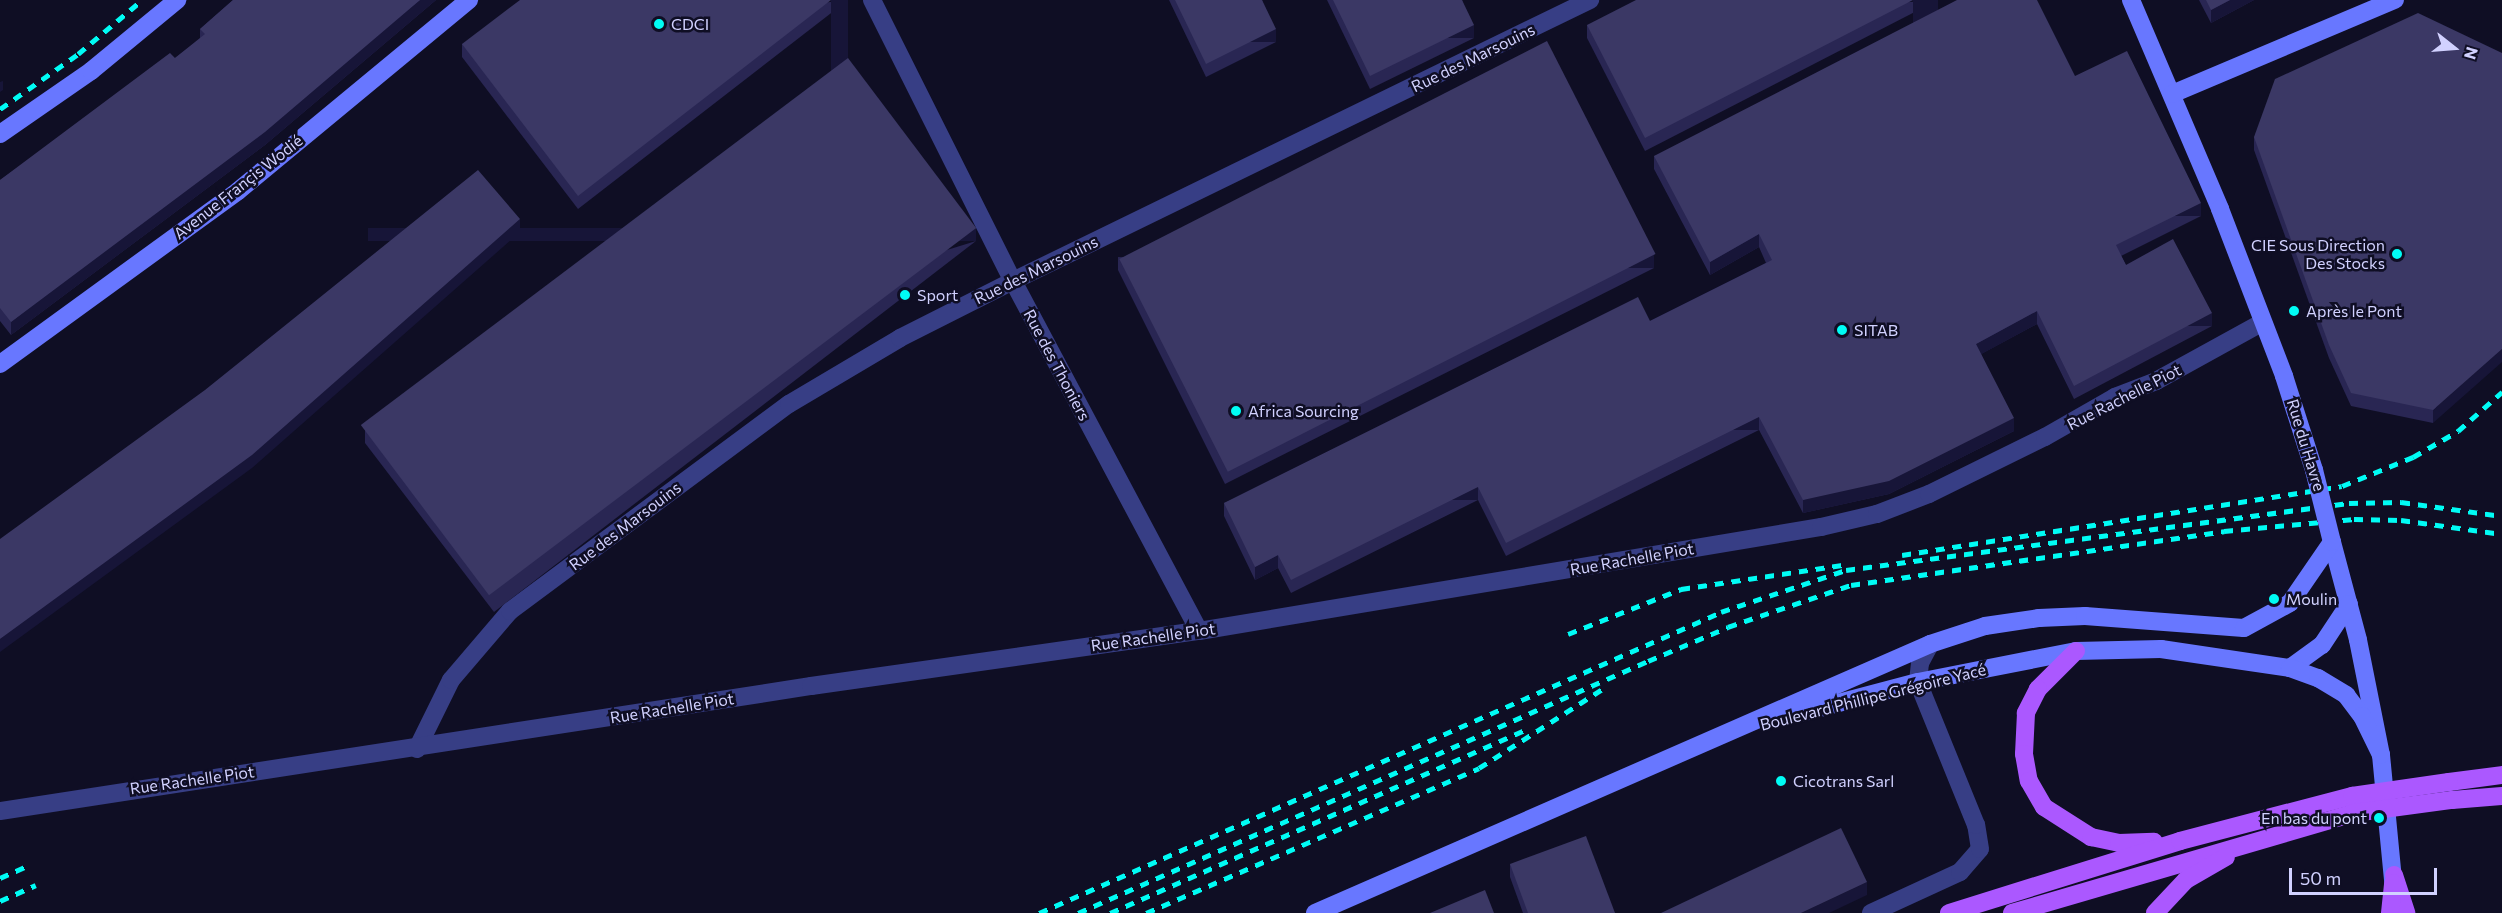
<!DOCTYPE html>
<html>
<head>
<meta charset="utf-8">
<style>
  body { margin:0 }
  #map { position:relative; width:2502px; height:913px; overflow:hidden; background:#0f0e24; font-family:Commissioner,sans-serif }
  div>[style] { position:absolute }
  .street>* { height:18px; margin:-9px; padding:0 9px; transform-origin:9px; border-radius:9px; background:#373e85 }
  .secondary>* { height:18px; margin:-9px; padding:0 9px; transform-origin:9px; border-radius:9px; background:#6877ff }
  .primary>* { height:18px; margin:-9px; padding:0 9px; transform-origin:9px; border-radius:9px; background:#ab58ff }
  .rail>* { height:4.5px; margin-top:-2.25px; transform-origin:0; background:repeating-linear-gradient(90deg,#00fcf5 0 9px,transparent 0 17px) }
  .secondary-bridge>* { height:18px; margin:-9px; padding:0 9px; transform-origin:9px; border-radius:9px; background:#6877ff }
  .primary-bridge>* { height:18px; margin:-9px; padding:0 9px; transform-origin:9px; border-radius:9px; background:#ab58ff }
  .wall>* { inset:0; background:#292653 }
  .shaded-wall>* { inset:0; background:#171538; transform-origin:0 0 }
  .building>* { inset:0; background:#3b3865; transform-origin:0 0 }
  .dots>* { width:16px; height:16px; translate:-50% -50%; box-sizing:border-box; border:3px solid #0f0e24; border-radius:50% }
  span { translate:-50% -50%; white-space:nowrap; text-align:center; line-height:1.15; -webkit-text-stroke:5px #0f0e24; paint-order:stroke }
  .poi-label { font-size:16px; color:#d1d1ff }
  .left { translate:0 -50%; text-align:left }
  .right { translate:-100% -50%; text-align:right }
  .street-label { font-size:16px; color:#d1d1ff }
  .north { position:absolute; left:2424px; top:18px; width:60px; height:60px; -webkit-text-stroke:4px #0f0e24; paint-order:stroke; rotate:107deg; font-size:16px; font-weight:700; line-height:24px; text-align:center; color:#d1d1ff }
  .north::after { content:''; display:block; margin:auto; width:21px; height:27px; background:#d1d1ff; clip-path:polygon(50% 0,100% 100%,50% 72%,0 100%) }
  .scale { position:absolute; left:2289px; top:868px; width:148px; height:27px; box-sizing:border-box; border:3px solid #d1d1ff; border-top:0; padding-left:8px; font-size:18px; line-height:21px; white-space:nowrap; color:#d1d1ff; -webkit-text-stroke:4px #0f0e24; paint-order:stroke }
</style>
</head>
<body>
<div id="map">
  <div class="street">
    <div style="left:872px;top:0;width:314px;rotate:63.4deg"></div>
    <div style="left:1013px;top:281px;width:396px;rotate:62deg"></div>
    <div style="left:417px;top:749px;width:77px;rotate:-63.8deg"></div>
    <div style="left:451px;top:680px;width:91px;rotate:-49.5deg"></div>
    <div style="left:510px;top:611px;width:347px;rotate:-36.6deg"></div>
    <div style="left:789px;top:404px;width:129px;rotate:-30.7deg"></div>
    <div style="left:900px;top:338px;width:127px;rotate:-26.8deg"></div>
    <div style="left:1013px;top:281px;width:642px;rotate:-25.97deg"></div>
    <div style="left:0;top:811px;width:821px;rotate:-8.76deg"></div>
    <div style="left:811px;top:686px;width:392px;rotate:-8.1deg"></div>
    <div style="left:1199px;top:631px;width:631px;rotate:-9.49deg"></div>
    <div style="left:1821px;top:527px;width:57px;rotate:-13.1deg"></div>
    <div style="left:1877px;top:514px;width:56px;rotate:-21deg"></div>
    <div style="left:1929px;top:494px;width:129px;rotate:-26.2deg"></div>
    <div style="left:2045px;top:437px;width:81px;rotate:-29.7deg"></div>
    <div style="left:2115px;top:397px;width:44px;rotate:-21.3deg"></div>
    <div style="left:2156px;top:381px;width:122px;rotate:-28.9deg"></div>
    <div style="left:1871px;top:913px;width:98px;rotate:-24.7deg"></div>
    <div style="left:1960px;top:872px;width:30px;rotate:-49deg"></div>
    <div style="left:1980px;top:849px;width:24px;rotate:-99deg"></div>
    <div style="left:1976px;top:825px;width:154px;rotate:-112.1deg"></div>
    <div style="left:1918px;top:682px;width:19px;rotate:-84deg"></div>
    <div style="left:1920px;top:663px;width:21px;rotate:-62deg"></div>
  </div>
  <div class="secondary">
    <div style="left:2131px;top:0;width:227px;rotate:66.9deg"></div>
    <div style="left:2220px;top:209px;width:179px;rotate:69deg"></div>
    <div style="left:2284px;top:376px;width:99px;rotate:72.3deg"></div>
    <div style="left:2172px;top:94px;width:242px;rotate:-22.9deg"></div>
    <div style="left:0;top:134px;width:111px;rotate:-34.7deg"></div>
    <div style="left:91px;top:71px;width:112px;rotate:-39.5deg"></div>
    <div style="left:0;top:364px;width:294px;rotate:-36deg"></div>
    <div style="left:238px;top:191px;width:300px;rotate:-39.6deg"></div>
    <div style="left:2332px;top:542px;width:101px;rotate:75.1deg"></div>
    <div style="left:2358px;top:640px;width:117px;rotate:78.7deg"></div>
    <div style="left:2381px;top:755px;width:136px;rotate:84.5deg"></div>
    <div style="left:2290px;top:668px;width:39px;rotate:-36deg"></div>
    <div style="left:2322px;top:645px;width:49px;rotate:-56.6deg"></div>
    <div style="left:1793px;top:715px;width:129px;rotate:-14.8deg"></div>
    <div style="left:1918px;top:682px;width:161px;rotate:-11.1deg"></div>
    <div style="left:2076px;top:651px;width:85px;rotate:-1.3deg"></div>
    <div style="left:2161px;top:649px;width:130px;rotate:8.4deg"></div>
    <div style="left:2290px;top:668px;width:30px;rotate:20deg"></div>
    <div style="left:2318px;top:678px;width:33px;rotate:31deg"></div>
    <div style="left:2346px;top:695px;width:26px;rotate:53deg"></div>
    <div style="left:2362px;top:716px;width:43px;rotate:64deg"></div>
    <div style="left:1315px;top:913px;width:671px;rotate:-23.62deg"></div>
    <div style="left:1930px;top:644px;width:58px;rotate:-18.1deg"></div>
    <div style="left:1985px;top:626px;width:55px;rotate:-8.4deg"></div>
    <div style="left:2039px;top:618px;width:46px;rotate:-2.5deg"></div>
    <div style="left:2085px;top:616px;width:159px;rotate:4.3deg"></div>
    <div style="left:2244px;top:628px;width:52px;rotate:-28.5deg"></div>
    <div style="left:2290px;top:603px;width:74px;rotate:-55.5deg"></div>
  </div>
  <div class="primary">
    <div style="left:2076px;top:651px;width:54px;rotate:135deg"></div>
    <div style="left:2038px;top:689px;width:27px;rotate:117deg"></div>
    <div style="left:2026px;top:713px;width:41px;rotate:92.8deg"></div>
    <div style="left:2024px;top:754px;width:27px;rotate:80deg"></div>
    <div style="left:2029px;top:781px;width:30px;rotate:60deg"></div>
    <div style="left:2044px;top:807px;width:56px;rotate:32.6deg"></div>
    <div style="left:2091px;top:837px;width:29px;rotate:12deg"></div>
    <div style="left:2119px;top:843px;width:35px;rotate:-2deg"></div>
    <div style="left:2449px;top:782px;width:53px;rotate:-7.5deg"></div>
    <div style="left:2452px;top:800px;width:50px;rotate:-4.6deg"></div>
    <div style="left:2394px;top:875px;width:40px;rotate:72deg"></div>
    <div style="left:1949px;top:913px;width:242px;rotate:-17.3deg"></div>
    <div style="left:2180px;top:841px;width:178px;rotate:-14.7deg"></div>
    <div style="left:2012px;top:913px;width:356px;rotate:-16.3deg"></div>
    <div style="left:2155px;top:913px;width:45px;rotate:-46.8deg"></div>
    <div style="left:2186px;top:880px;width:46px;rotate:-29.9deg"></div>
    <div style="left:2390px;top:913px;width:30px;rotate:-84deg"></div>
  </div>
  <div class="rail">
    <div style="left:0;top:109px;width:95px;rotate:-35.2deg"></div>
    <div style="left:78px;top:54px;width:84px;rotate:-40.2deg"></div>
    <div style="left:1902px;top:555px;width:445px;rotate:-8.9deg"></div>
    <div style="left:2342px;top:486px;width:77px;rotate:-22.2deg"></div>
    <div style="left:2413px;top:457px;width:52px;rotate:-30deg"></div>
    <div style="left:2458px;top:431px;width:59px;rotate:-41.6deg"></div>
    <div style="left:1568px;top:634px;width:122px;rotate:-21.7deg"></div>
    <div style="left:1681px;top:589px;width:163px;rotate:-8.5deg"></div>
    <div style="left:0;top:878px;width:32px;rotate:-24deg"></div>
    <div style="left:0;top:901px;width:39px;rotate:-24deg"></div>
    <div style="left:1039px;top:913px;width:745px;rotate:-23.81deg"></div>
    <div style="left:1721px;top:612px;width:132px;rotate:-18.6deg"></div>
    <div style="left:1846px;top:570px;width:507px;rotate:-7.59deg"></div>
    <div style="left:2349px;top:503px;width:52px;rotate:-1.1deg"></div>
    <div style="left:2401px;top:502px;width:102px;rotate:7.9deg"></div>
    <div style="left:1078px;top:913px;width:623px;rotate:-23.85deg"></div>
    <div style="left:1648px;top:661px;width:87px;rotate:-23deg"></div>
    <div style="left:1728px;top:627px;width:130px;rotate:-18.9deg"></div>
    <div style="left:1851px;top:585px;width:377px;rotate:-8.2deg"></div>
    <div style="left:2224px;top:531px;width:131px;rotate:-5.3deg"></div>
    <div style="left:2354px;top:519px;width:47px;rotate:1.2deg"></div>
    <div style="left:2401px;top:520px;width:102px;rotate:7.9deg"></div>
    <div style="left:1110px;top:913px;width:454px;rotate:-23.8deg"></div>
    <div style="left:1146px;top:913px;width:363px;rotate:-23.5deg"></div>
    <div style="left:1479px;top:768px;width:148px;rotate:-32.6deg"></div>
  </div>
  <div class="secondary-bridge">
    <div style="left:2314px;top:470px;width:74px;rotate:76deg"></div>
  </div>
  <div class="primary-bridge">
    <div style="left:2352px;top:796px;width:98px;rotate:-8.2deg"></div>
    <div style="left:2354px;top:813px;width:99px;rotate:-7.6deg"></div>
  </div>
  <div class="wall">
    <div style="clip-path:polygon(233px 0,436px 0,265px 145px,11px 335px,0 321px,0 180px,175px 58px,200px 39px,200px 29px)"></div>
    <div style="clip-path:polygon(848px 0,578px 209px,462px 57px,462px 44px)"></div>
    <div style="clip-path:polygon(1169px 0,1262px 0,1276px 42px,1206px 77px)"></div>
    <div style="clip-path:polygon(1327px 0,1462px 0,1474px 38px,1370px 89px)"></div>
    <div style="clip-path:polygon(1938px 0,1645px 151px,1587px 38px,1587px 25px)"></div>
    <div style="clip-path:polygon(2199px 0,2254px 0,2211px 23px)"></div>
    <div style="clip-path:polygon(2502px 53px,2433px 423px,2351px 406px,2329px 358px,2254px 150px,2254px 137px)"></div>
    <div style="clip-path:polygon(2075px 76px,2201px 216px,2121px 256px,2126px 265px,2212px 326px,2074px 399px,2037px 324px,1981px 354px,2014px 431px,1889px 494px,1803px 513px,1759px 430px,1506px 556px,1478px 500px,1291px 593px,1278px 568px,1255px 580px,1224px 516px,1224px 503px,1650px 321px,1766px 263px,1759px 247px,1710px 275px,1654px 169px,1654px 156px)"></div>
    <div style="clip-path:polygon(976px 241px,494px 612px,365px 443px,365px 430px)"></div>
    <div style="clip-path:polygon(1118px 257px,1654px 268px,1225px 484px,1118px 270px)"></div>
    <div style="clip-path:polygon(1510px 864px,1615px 913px,1523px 913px,1510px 877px)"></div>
  </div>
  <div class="shaded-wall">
    <div style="clip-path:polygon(420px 0,436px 0,265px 145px,11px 335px,11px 322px)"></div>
    <div style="left:831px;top:0;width:17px;height:320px"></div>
    <div style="left:1913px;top:0;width:25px;height:301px"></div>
    <div style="clip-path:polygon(2230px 0,2254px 0,2211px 23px,2211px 10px)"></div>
    <div style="left:1474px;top:25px;width:13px;height:116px;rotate:90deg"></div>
    <div style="left:1276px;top:29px;width:13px;height:78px;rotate:90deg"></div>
    <div style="clip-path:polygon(3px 81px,3px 90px,0 92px,0 82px)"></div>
    <div style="left:2201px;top:203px;width:13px;height:95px;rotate:90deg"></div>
    <div style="clip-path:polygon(520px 219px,520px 232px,252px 468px,0 652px,0 639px)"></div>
    <div style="left:976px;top:228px;width:13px;height:608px;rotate:90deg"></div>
    <div style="clip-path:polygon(1759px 234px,1759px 247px,1710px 275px,1710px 262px)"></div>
    <div style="left:1654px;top:255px;width:13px;height:480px;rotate:90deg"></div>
    <div style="clip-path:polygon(2037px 311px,2037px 324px,1976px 357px,1976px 344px)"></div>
    <div style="left:2212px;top:313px;width:13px;height:156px;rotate:90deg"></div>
    <div style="clip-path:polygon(2502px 349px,2502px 362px,2433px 423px,2433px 410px)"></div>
    <div style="left:1759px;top:417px;width:13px;height:283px;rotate:90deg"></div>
    <div style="clip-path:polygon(2014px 418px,2014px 431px,1889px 494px,1803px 513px,1803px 500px)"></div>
    <div style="left:1478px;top:487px;width:13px;height:209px;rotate:90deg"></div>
    <div style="clip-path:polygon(1278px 555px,1278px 568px,1255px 580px,1255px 567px)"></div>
    <div style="clip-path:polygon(1867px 882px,1867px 895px,1829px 913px,1801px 913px)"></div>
  </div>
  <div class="building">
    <div style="clip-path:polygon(233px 0,420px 0,265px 132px,11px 322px,0 308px,0 180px,170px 53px,175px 58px,205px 34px,200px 29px)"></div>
    <div style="clip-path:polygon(520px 0,831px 0,578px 196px,462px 44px)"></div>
    <div style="clip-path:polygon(1175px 0,1262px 0,1276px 29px,1206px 64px)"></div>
    <div style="clip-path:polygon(1333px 0,1462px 0,1474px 25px,1370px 76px)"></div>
    <div style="clip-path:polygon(1636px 0,1913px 0,1645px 138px,1587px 25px)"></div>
    <div style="clip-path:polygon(1957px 0,2037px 0,2075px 76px,2127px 51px,2201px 203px,2116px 245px,2126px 265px,2173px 239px,2212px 313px,2074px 386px,2037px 311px,1976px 344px,2014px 418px,1889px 481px,1803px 500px,1759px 417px,1506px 543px,1478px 487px,1291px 580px,1278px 555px,1255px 567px,1224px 503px,1638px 297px,1650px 321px,1772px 260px,1759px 234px,1710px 262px,1654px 156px)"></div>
    <div style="clip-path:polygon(2206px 0,2230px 0,2211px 10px)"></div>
    <div style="clip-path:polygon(2418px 13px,2502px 53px,2502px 349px,2433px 410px,2351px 393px,2329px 345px,2254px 137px,2275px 79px)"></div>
    <div style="left:1547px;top:41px;width:239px;height:480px;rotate:63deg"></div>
    <div style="left:848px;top:58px;width:213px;height:610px;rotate:53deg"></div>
    <div style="clip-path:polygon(478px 170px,520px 219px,252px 455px,0 639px,0 539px,205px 390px)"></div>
    <div style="clip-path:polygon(1841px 828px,1867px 882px,1801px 913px,1661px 913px)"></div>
    <div style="clip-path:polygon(1586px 836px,1615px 913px,1528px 913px,1510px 864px)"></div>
    <div style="clip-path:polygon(1485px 890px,1494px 913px,1430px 913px)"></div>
  </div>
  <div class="dots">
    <div style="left:659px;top:24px;background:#00fcf5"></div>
    <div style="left:2397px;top:254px;background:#00fcf5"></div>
    <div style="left:905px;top:295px;background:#00fcf5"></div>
    <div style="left:2294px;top:311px;background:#00fcf5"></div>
    <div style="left:1842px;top:330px;background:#00fcf5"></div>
    <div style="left:1236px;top:411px;background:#00fcf5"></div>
    <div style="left:2274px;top:599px;background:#00fcf5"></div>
    <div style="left:1781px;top:781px;background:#00fcf5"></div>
    <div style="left:2379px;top:818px;background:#00fcf5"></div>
  </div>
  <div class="poi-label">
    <span class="left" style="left:671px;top:24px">CDCI</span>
    <span class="right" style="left:2385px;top:254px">CIE Sous Direction<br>Des Stocks</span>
    <span class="left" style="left:917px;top:295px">Sport</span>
    <span class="left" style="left:2306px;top:311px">Après le Pont</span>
    <span class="left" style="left:1854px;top:330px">SITAB</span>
    <span class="left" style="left:1248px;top:411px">Africa Sourcing</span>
    <span class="left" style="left:2286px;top:599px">Moulin</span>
    <span class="left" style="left:1793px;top:781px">Cicotrans Sarl</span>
    <span class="right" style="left:2367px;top:818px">En bas du pont</span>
  </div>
  <div class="street-label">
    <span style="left:1473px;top:58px;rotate:-26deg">Rue des Marsouins</span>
    <span style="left:238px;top:187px;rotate:-38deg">Avenue Françis Wodié</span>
    <span style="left:1036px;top:270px;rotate:-26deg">Rue des Marsouins</span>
    <span style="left:1057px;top:365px;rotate:62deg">Rue des Thoniers</span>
    <span style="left:2124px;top:397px;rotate:-27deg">Rue Rachelle Piot</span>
    <span style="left:2306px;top:445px;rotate:73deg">Rue du Havre</span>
    <span style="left:625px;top:526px;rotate:-37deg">Rue des Marsouins</span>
    <span style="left:1632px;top:559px;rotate:-10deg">Rue Rachelle Piot</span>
    <span style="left:1153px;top:637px;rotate:-8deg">Rue Rachelle Piot</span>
    <span style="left:1873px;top:697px;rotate:-14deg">Boulevard Phillipe Grégoire Yacé</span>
    <span style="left:672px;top:708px;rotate:-9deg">Rue Rachelle Piot</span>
    <span style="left:192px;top:780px;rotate:-8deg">Rue Rachelle Piot</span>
  </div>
  <div class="north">N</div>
  <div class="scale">50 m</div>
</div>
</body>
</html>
